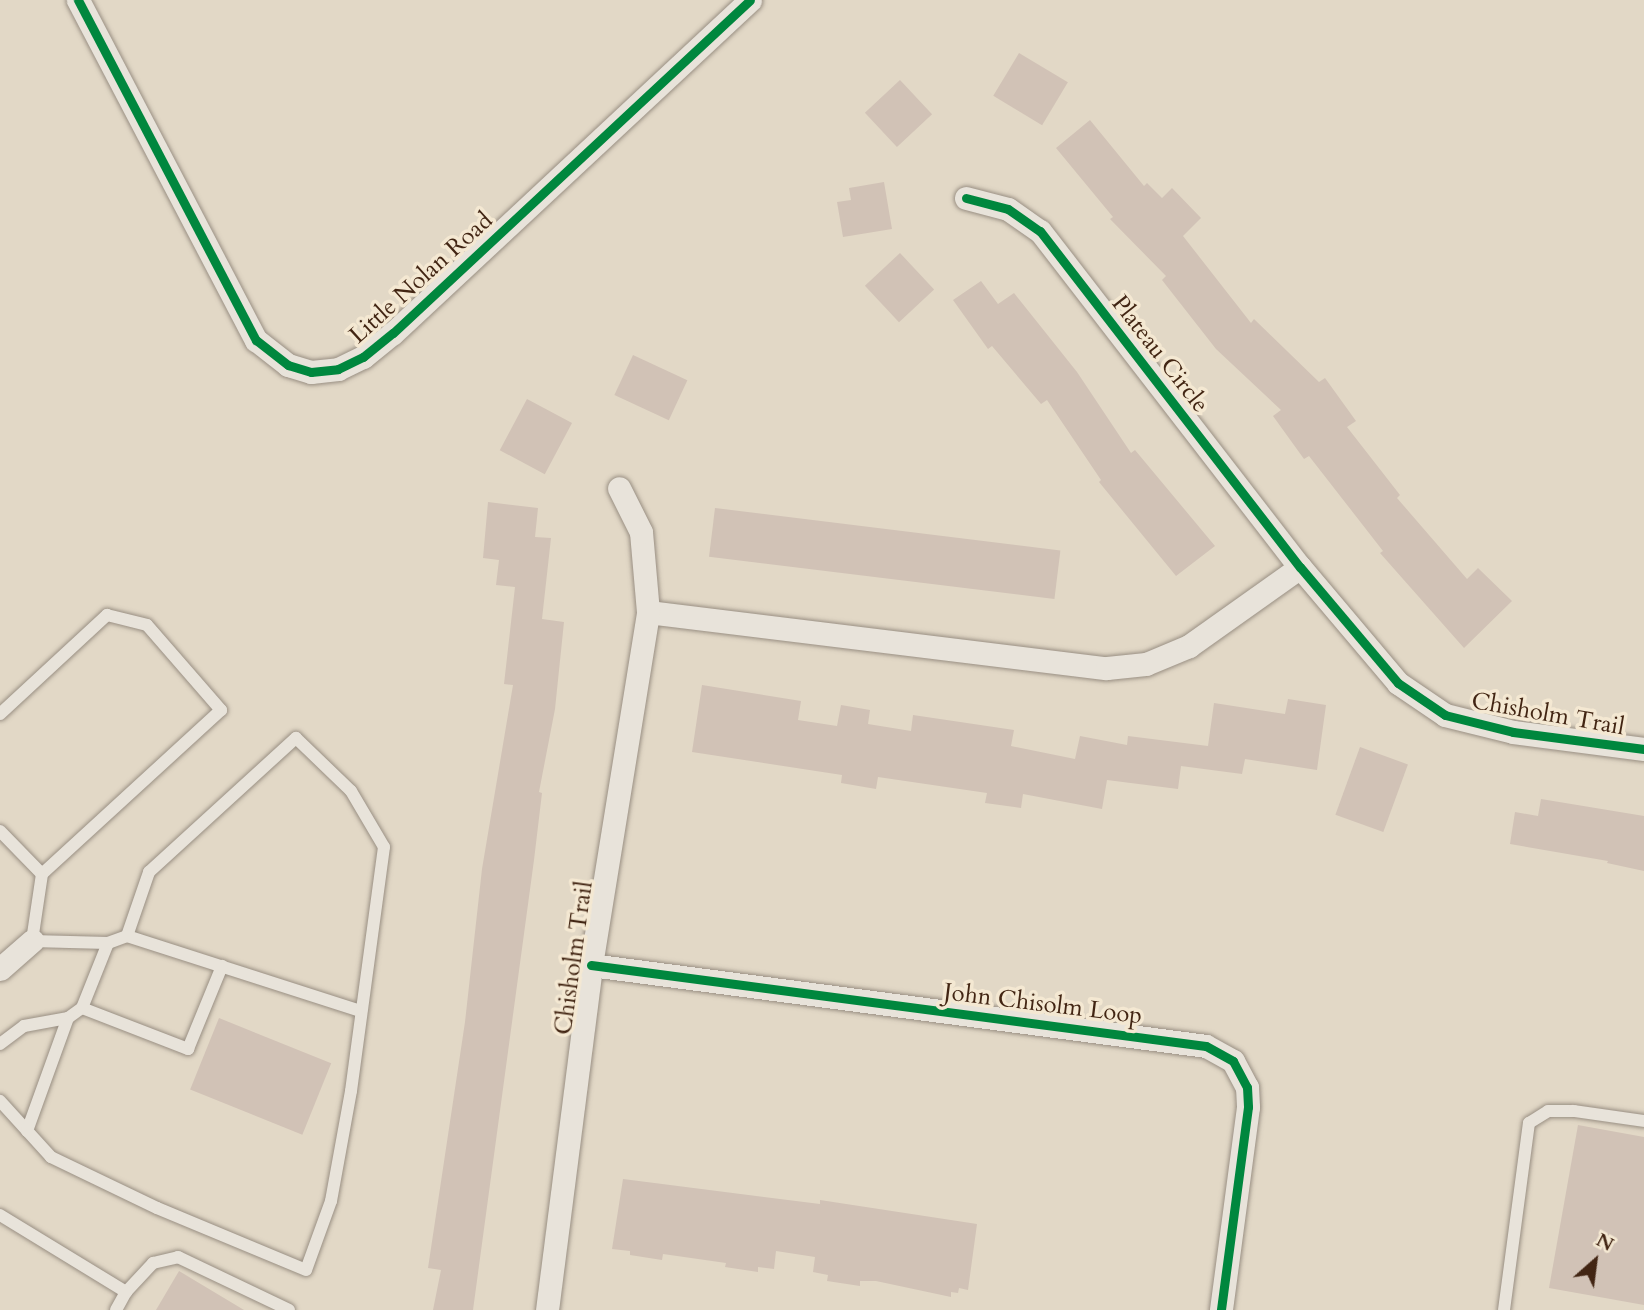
<!DOCTYPE html>
<html>
<head>
<meta charset="utf-8">
<style>
  body { margin:0 }
  #map { position:relative; width:1644px; height:1310px; overflow:hidden; background:#e2d8c6; font-family:Cardo,serif }
  div>[style] { position:absolute }
  .building>* { inset:0; background:#d1c2b6; transform-origin:0 0 }
  .roads { filter:drop-shadow(0 0 2px #998f83) drop-shadow(0 0 2px #998f83) }
  .service>* { height:12px; margin:-6px; padding:0 6px; transform-origin:6px; border-radius:6px; background:#e8e3da }
  .minor>* { height:23px; margin:-11.5px; padding:0 11.5px; transform-origin:11.5px; border-radius:11.5px; background:#e8e3da }
  .cycleway>* { height:9px; margin:-4.5px; padding:0 4.5px; transform-origin:4.5px; border-radius:4.5px; background:#00873e }
  span { translate:-50% -50%; white-space:nowrap; text-align:center; line-height:1.15; -webkit-text-stroke:7px #f4e8d2; paint-order:stroke }
  .street-label { font-size:24px; color:#422513 }
  .north { position:absolute; left:1560px; top:1226px; width:70px; height:70px; -webkit-text-stroke:5px #f4e8d2; paint-order:stroke; rotate:28deg; font-size:19px; font-weight:700; line-height:28px; text-align:center; color:#422513 }
  .north::after { content:''; display:block; margin:auto; width:24px; height:32px; background:#422513; clip-path:polygon(50% 0,100% 100%,50% 72%,0 100%) }
</style>
</head>
<body>
<div id="map">
  <div class="building">
    <div style="left:1019px;top:53px;width:57px;height:50px;rotate:31deg"></div>
    <div style="left:900px;top:80px;width:47px;height:48px;rotate:47deg"></div>
    <div style="clip-path:polygon(1090px 120px,1144px 186px,1147px 183px,1162px 198px,1172px 188px,1201px 218px,1183px 236px,1251px 323px,1254px 319px,1319px 382px,1325px 378px,1356px 421px,1347px 427px,1400px 495px,1397px 498px,1467px 579px,1478px 568px,1512px 601px,1464px 648px,1380px 553px,1383px 551px,1309px 456px,1304px 459px,1273px 416px,1281px 410px,1216px 349px,1162px 280px,1166px 276px,1110px 219px,1113px 217px,1056px 148px)"></div>
    <div style="clip-path:polygon(884px 182px,892px 229px,843px 237px,837px 202px,851px 200px,849px 188px)"></div>
    <div style="left:900px;top:253px;width:50px;height:48px;rotate:47deg"></div>
    <div style="clip-path:polygon(981px 281px,998px 304px,1014px 293px,1077px 372px,1131px 453px,1135px 450px,1215px 546px,1176px 576px,1099px 482px,1101px 480px,1047px 400px,1041px 404px,992px 346px,988px 349px,953px 300px)"></div>
    <div style="left:633px;top:355px;width:60px;height:44px;rotate:25deg"></div>
    <div style="left:527px;top:399px;width:51px;height:58px;rotate:28deg"></div>
    <div style="clip-path:polygon(488px 502px,538px 508px,535px 537px,551px 538px,542px 619px,564px 622px,555px 709px,539px 792px,542px 793px,534px 860px,473px 1310px,433px 1310px,441px 1270px,428px 1268px,465px 1022px,482px 869px,513px 685px,504px 684px,515px 587px,496px 585px,499px 560px,483px 558px)"></div>
    <div style="left:715px;top:508px;width:348px;height:49px;rotate:7deg"></div>
    <div style="clip-path:polygon(702px 685px,801px 701px,798px 720px,837px 726px,841px 705px,870px 710px,868px 724px,911px 731px,913px 715px,1014px 730px,1011px 746px,1075px 759px,1080px 736px,1127px 745px,1128px 736px,1208px 746px,1214px 703px,1285px 714px,1288px 699px,1326px 705px,1317px 770px,1245px 759px,1242px 774px,1181px 766px,1178px 789px,1107px 780px,1102px 809px,1023px 794px,1021px 808px,985px 803px,987px 793px,878px 777px,876px 789px,841px 783px,842px 775px,692px 752px)"></div>
    <div style="left:1360px;top:747px;width:51px;height:72px;rotate:20deg"></div>
    <div style="clip-path:polygon(1541px 799px,1644px 816px,1644px 871px,1607px 863px,1608px 861px,1510px 844px,1515px 812px,1538px 816px)"></div>
    <div style="left:219px;top:1018px;width:121px;height:77px;rotate:22deg"></div>
    <div style="clip-path:polygon(1578px 1125px,1644px 1137px,1644px 1305px,1549px 1288px)"></div>
    <div style="clip-path:polygon(623px 1179px,820px 1204px,820px 1200px,977px 1224px,968px 1290px,959px 1288px,958px 1293px,951px 1292px,951px 1297px,876px 1281px,860px 1281px,860px 1286px,827px 1281px,828px 1275px,813px 1272px,815px 1257px,776px 1251px,774px 1269px,758px 1267px,758px 1272px,725px 1267px,726px 1263px,663px 1254px,662px 1260px,630px 1255px,630px 1251px,612px 1249px)"></div>
    <div style="clip-path:polygon(179px 1271px,244px 1310px,156px 1310px)"></div>
  </div>
  <div class="roads">
    <div class="service">
      <div style="left:0;top:714px;width:146px;rotate:-42.8deg"></div>
      <div style="left:107px;top:615px;width:41px;rotate:14deg"></div>
      <div style="left:147px;top:625px;width:113px;rotate:49deg"></div>
      <div style="left:221px;top:710px;width:243px;rotate:137.5deg"></div>
      <div style="left:42px;top:874px;width:68px;rotate:98.5deg"></div>
      <div style="left:32px;top:941px;width:76px;rotate:1.5deg"></div>
      <div style="left:108px;top:943px;width:20px;rotate:-20deg"></div>
      <div style="left:127px;top:936px;width:68px;rotate:-71deg"></div>
      <div style="left:149px;top:872px;width:199px;rotate:-42.4deg"></div>
      <div style="left:296px;top:738px;width:76px;rotate:43.9deg"></div>
      <div style="left:351px;top:791px;width:65px;rotate:59.5deg"></div>
      <div style="left:384px;top:847px;width:246px;rotate:97.7deg"></div>
      <div style="left:351px;top:1091px;width:112px;rotate:100.3deg"></div>
      <div style="left:331px;top:1201px;width:73px;rotate:109.9deg"></div>
      <div style="left:306px;top:1270px;width:161px;rotate:-157.4deg"></div>
      <div style="left:157px;top:1208px;width:118px;rotate:-154.3deg"></div>
      <div style="left:51px;top:1157px;width:76px;rotate:-132.3deg"></div>
      <div style="left:0;top:831px;width:60px;rotate:45.7deg"></div>
      <div style="left:127px;top:936px;width:246px;rotate:17.8deg"></div>
      <div style="left:82px;top:1008px;width:114px;rotate:21.1deg"></div>
      <div style="left:188px;top:1049px;width:90px;rotate:-67.7deg"></div>
      <div style="left:0;top:1044px;width:30px;rotate:-37deg"></div>
      <div style="left:24px;top:1026px;width:45px;rotate:-10.3deg"></div>
      <div style="left:68px;top:1018px;width:17px;rotate:-36deg"></div>
      <div style="left:82px;top:1008px;width:70px;rotate:-68.2deg"></div>
      <div style="left:27px;top:1131px;width:120px;rotate:-70.1deg"></div>
      <div style="left:0;top:1215px;width:148px;rotate:31.4deg"></div>
      <div style="left:126px;top:1292px;width:40px;rotate:-47deg"></div>
      <div style="left:153px;top:1263px;width:26px;rotate:-13deg"></div>
      <div style="left:178px;top:1257px;width:123px;rotate:25.5deg"></div>
      <div style="left:116px;top:1310px;width:21px;rotate:-61deg"></div>
      <div style="left:1504px;top:1310px;width:189px;rotate:-82.4deg"></div>
      <div style="left:1529px;top:1123px;width:22px;rotate:-32deg"></div>
      <div style="left:1548px;top:1111px;width:26px"></div>
      <div style="left:1574px;top:1111px;width:71px;rotate:8.1deg"></div>
    </div>
    <div class="minor">
      <div style="left:78px;top:0;width:384px;rotate:62.4deg"></div>
      <div style="left:256px;top:340px;width:41px;rotate:38deg"></div>
      <div style="left:288px;top:365px;width:24px;rotate:17deg"></div>
      <div style="left:311px;top:372px;width:27px;rotate:-6deg"></div>
      <div style="left:338px;top:369px;width:28px;rotate:-26deg"></div>
      <div style="left:363px;top:357px;width:38px;rotate:-39deg"></div>
      <div style="left:393px;top:333px;width:488px;rotate:-43deg"></div>
      <div style="left:966px;top:198px;width:43px;rotate:14.7deg"></div>
      <div style="left:1008px;top:209px;width:39px;rotate:35deg"></div>
      <div style="left:1040px;top:231px;width:425px;rotate:52.3deg"></div>
      <div style="left:1300px;top:567px;width:152px;rotate:49.8deg"></div>
      <div style="left:1398px;top:683px;width:57px;rotate:34.2deg"></div>
      <div style="left:1445px;top:715px;width:70px;rotate:14deg"></div>
      <div style="left:1513px;top:732px;width:132px;rotate:7.4deg"></div>
      <div style="left:648px;top:612px;width:462px;rotate:7deg"></div>
      <div style="left:1107px;top:668px;width:39px;rotate:-6deg"></div>
      <div style="left:1146px;top:664px;width:47px;rotate:-22.7deg"></div>
      <div style="left:1189px;top:646px;width:136px;rotate:-35.4deg"></div>
      <div style="left:591px;top:965px;width:620px;rotate:7.5deg"></div>
      <div style="left:1206px;top:1046px;width:31px;rotate:29deg"></div>
      <div style="left:1233px;top:1061px;width:30px;rotate:62deg"></div>
      <div style="left:1247px;top:1087px;width:20px;rotate:87deg"></div>
      <div style="left:1248px;top:1107px;width:205px;rotate:97.6deg"></div>
      <div style="left:0;top:969px;width:43px;rotate:-41.2deg"></div>
      <div style="left:547px;top:1310px;width:348px;rotate:-82.7deg"></div>
      <div style="left:591px;top:965px;width:358px;rotate:-80.8deg"></div>
      <div style="left:648px;top:612px;width:80px;rotate:-95deg"></div>
      <div style="left:641px;top:532px;width:49px;rotate:-116.6deg"></div>
    </div>
  </div>
  <div class="cycleway">
    <div style="left:78px;top:0;width:384px;rotate:62.4deg"></div>
    <div style="left:256px;top:340px;width:41px;rotate:38deg"></div>
    <div style="left:288px;top:365px;width:24px;rotate:17deg"></div>
    <div style="left:311px;top:372px;width:27px;rotate:-6deg"></div>
    <div style="left:338px;top:369px;width:28px;rotate:-26deg"></div>
    <div style="left:363px;top:357px;width:38px;rotate:-39deg"></div>
    <div style="left:393px;top:333px;width:488px;rotate:-43deg"></div>
    <div style="left:966px;top:198px;width:43px;rotate:14.7deg"></div>
    <div style="left:1008px;top:209px;width:39px;rotate:35deg"></div>
    <div style="left:1040px;top:231px;width:425px;rotate:52.3deg"></div>
    <div style="left:1300px;top:567px;width:152px;rotate:49.8deg"></div>
    <div style="left:1398px;top:683px;width:57px;rotate:34.2deg"></div>
    <div style="left:1445px;top:715px;width:70px;rotate:14deg"></div>
    <div style="left:1513px;top:732px;width:132px;rotate:7.4deg"></div>
    <div style="left:591px;top:965px;width:620px;rotate:7.5deg"></div>
    <div style="left:1206px;top:1046px;width:31px;rotate:29deg"></div>
    <div style="left:1233px;top:1061px;width:30px;rotate:62deg"></div>
    <div style="left:1247px;top:1087px;width:20px;rotate:87deg"></div>
    <div style="left:1248px;top:1107px;width:205px;rotate:97.6deg"></div>
  </div>
  <div class="street-label">
    <span style="left:421px;top:278px;rotate:-42deg">Little Nolan Road</span>
    <span style="left:1160px;top:354px;rotate:52deg">Plateau Circle</span>
    <span style="left:1548px;top:714px;rotate:10deg">Chisholm Trail</span>
    <span style="left:574px;top:958px;rotate:-82deg">Chisholm Trail</span>
    <span style="left:1043px;top:1004px;rotate:7deg">John Chisolm Loop</span>
  </div>
  <div class="north">N</div>
</div>
</body>
</html>
